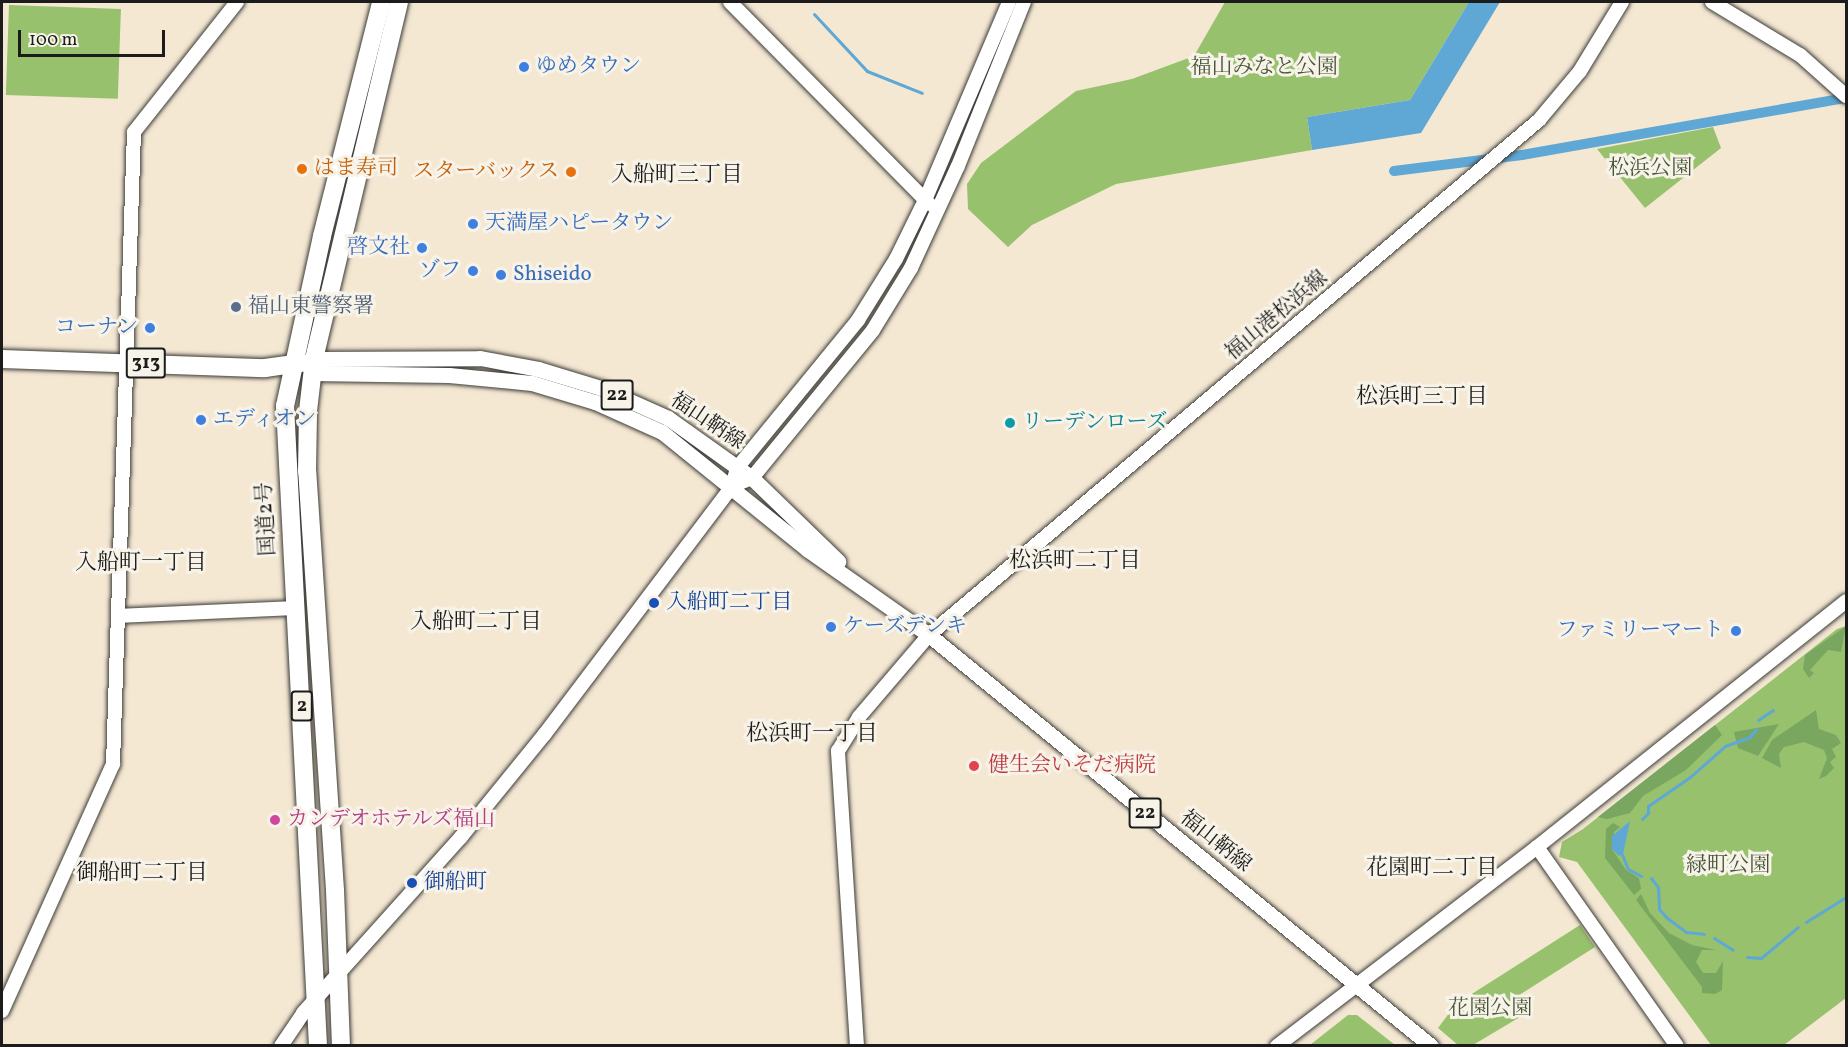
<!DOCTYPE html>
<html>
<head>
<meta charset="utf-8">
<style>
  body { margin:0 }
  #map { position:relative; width:1848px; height:1047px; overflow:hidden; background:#f4e8d3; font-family:Vollkorn,"Noto Serif JP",serif }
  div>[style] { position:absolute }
  .green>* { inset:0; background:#97c16d; transform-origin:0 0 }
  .forest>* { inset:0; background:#79a760 }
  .water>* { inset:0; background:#5fa8d6 }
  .stream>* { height:3px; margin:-1.5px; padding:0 1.5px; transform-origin:1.5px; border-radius:1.5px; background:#5fa8d6 }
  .canal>* { height:10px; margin:-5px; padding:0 5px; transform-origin:5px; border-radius:5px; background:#5fa8d6 }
  .roads { filter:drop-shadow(0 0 2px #3c3b37) drop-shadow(0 0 2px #3c3b37) }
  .secondary>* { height:14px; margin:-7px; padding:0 7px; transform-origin:7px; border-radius:7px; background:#fff }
  .primary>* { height:15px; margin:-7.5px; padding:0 7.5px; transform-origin:7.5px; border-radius:7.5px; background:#fff }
  .highway>* { height:18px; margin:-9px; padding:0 9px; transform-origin:9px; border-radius:9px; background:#fff }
  .dots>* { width:16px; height:16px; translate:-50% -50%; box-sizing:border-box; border:3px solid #f7f3e8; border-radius:50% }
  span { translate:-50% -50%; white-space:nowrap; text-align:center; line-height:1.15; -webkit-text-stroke:6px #f7f3e8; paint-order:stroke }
  .shield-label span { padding:2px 4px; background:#f7f3e8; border:2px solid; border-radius:4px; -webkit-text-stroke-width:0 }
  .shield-label { font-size:20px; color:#1c1c1c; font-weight:700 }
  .shop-label { font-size:21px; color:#366cbe }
  .left { translate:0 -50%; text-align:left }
  .right { translate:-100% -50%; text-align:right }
  .park-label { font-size:21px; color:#475638 }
  .food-label { font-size:21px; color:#c56008 }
  .service-label { font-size:21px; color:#4e5e75 }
  .street-label { font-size:21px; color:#1c1c1c }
  .culture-label { font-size:21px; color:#0d838f }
  .transit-label { font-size:21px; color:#164399 }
  .health-label { font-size:21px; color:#be3a42 }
  .hotel-label { font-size:21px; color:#b23c85 }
  .neighbourhood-label { font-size:22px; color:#1c1c1c }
  .frame { position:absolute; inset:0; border:3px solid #1c1c1c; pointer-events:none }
  .scale { position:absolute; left:18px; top:30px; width:147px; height:27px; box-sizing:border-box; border:3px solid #1c1c1c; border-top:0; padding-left:8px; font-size:18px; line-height:21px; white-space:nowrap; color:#1c1c1c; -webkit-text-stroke:4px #f7f3e8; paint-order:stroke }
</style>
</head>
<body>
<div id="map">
  <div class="green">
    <div style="clip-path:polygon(1225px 2px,1469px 2px,1410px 100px,1307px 117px,1312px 150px,1116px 184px,1032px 225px,1008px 247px,968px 209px,967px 184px,981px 163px,1076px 91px,1132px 79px,1194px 56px)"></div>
    <div style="left:9px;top:5px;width:112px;height:90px;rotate:2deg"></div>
    <div style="clip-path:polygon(1713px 127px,1721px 148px,1645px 208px,1597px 149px)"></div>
    <div style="clip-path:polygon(1846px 626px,1846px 998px,1784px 1045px,1711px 1045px,1577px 862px,1559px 857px,1562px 842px,1583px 829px,1837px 629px)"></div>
    <div style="clip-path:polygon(1580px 925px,1595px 947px,1513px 999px,1520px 1017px,1473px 1045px,1458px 1045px,1438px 1028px,1456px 1004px)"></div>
    <div style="clip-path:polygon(1348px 1015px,1357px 1015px,1395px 1045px,1310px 1045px)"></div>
  </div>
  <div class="forest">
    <div style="clip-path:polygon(1846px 626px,1841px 652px,1828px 650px,1810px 670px,1814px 673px,1809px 678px,1803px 669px,1805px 655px)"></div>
    <div style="clip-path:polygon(1816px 710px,1819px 729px,1836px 735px,1841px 743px,1832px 749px,1836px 757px,1830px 762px,1834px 768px,1826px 776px,1819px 779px,1827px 758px,1824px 750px,1804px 742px,1784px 747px,1779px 754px,1781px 768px,1762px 758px,1772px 740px)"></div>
    <div style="clip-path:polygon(1779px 724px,1758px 756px,1738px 748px,1734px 732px)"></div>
    <div style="clip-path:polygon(1715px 725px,1722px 735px,1686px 770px,1643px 796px,1630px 813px,1607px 819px,1598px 817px)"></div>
    <div style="clip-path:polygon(1613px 823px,1620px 827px,1614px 832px,1612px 849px,1626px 870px,1639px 878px,1641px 889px,1634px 895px,1605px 858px,1606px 829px)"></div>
    <div style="clip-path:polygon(1641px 894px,1650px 913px,1669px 933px,1692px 945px,1716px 950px,1702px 950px,1696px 962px,1703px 973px,1716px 973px,1723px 961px,1722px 990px,1715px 994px,1702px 993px,1702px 987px,1636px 900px)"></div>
  </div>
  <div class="water">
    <div style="clip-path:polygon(1469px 2px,1500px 2px,1421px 133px,1312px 150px,1307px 117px,1410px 100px)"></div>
    <div style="clip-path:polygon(1630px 821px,1623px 854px,1619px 856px,1612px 849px,1612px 836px)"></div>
  </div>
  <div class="stream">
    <div style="left:814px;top:14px;width:78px;rotate:47.1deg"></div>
    <div style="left:867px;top:71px;width:59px;rotate:21.8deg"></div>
    <div style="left:1758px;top:720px;width:18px;rotate:-34deg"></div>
    <div style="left:1642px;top:819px;width:8px;rotate:-45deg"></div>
    <div style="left:1648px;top:813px;width:7px;rotate:-90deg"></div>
    <div style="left:1648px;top:806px;width:51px;rotate:-34.6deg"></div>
    <div style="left:1690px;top:777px;width:47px;rotate:-41.5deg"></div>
    <div style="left:1725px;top:746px;width:27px;rotate:-20deg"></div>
    <div style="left:1750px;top:737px;width:10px;rotate:-53deg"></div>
    <div style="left:1621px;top:852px;width:18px;rotate:68deg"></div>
    <div style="left:1628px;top:869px;width:15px;rotate:28deg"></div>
    <div style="left:1651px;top:878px;width:11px;rotate:52deg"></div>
    <div style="left:1658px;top:887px;width:22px;rotate:87deg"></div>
    <div style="left:1659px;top:909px;width:12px;rotate:48deg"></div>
    <div style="left:1667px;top:918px;width:24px;rotate:36deg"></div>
    <div style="left:1686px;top:932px;width:18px;rotate:6deg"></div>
    <div style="left:1806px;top:922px;width:47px;rotate:-32deg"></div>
    <div style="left:1714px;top:938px;width:22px;rotate:32deg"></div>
    <div style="left:1747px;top:957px;width:14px;rotate:4deg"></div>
    <div style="left:1761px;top:958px;width:48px;rotate:-40deg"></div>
  </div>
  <div class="canal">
    <div style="left:1394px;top:171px;width:129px;rotate:-7.1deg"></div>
    <div style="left:1522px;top:155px;width:329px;rotate:-10deg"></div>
  </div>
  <div class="roads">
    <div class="secondary">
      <div style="left:730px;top:2px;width:284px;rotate:45.4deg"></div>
      <div style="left:1712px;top:2px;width:103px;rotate:31.1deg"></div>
      <div style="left:1800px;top:55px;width:62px;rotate:41.7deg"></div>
      <div style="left:732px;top:486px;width:22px;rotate:-22deg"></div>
      <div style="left:752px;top:478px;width:191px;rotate:-50.7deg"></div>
      <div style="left:873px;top:330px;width:73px;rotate:-58.5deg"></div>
      <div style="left:911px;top:268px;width:112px;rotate:-65.3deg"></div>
      <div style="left:958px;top:166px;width:177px;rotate:-68.1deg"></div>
      <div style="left:118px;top:616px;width:176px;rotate:-2.6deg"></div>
      <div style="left:1537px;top:847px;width:243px;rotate:54.9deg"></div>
      <div style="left:2px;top:1011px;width:271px;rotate:-65.8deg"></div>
      <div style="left:113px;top:764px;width:632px;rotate:-88.1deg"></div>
      <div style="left:134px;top:132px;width:166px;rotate:-51.6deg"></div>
      <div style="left:281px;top:1046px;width:40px;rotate:-56deg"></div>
      <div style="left:303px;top:1013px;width:237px;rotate:-48.1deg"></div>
      <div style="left:461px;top:837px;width:132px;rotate:-50.9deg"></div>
      <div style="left:544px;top:735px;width:312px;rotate:-52.9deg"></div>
      <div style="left:732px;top:486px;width:19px;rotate:-74deg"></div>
      <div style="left:737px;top:468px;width:191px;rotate:-50.7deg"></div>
      <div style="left:858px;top:320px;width:72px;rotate:-58.1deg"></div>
      <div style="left:896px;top:259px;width:66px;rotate:-63.8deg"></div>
      <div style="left:925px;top:200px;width:215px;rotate:-67deg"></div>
      <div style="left:857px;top:1046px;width:296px;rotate:-93.7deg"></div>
      <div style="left:838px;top:751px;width:40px;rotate:-58deg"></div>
      <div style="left:859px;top:717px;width:108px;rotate:-49.5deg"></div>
      <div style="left:929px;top:635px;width:798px;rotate:-40.17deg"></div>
      <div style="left:1539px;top:120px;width:64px;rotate:-50.1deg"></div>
      <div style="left:1580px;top:71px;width:81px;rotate:-58.7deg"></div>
      <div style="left:1277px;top:1046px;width:327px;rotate:-37.4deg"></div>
      <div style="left:1537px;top:847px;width:395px;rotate:-38.5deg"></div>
    </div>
    <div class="primary">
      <div style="left:314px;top:359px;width:166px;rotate:-0.3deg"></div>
      <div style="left:480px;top:358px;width:59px;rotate:10.7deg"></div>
      <div style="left:538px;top:369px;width:66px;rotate:16.8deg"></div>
      <div style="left:601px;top:388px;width:73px;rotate:24.1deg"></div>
      <div style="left:668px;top:418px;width:103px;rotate:35.5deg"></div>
      <div style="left:752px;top:478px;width:120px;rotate:44deg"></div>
      <div style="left:311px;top:373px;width:138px;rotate:0.8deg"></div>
      <div style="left:449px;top:375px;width:83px;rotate:5.5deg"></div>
      <div style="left:532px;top:383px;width:66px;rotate:16.8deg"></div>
      <div style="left:595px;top:402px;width:73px;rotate:24.1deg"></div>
      <div style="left:662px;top:432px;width:188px;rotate:38.9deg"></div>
      <div style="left:808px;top:550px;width:148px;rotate:35.1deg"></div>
      <div style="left:929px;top:635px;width:649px;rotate:39.31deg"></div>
    </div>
    <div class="highway">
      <div style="left:2px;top:359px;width:263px;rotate:2deg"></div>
      <div style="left:265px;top:368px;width:37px;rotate:-8deg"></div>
      <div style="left:318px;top:1046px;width:641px;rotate:-92.95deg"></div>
      <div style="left:285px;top:406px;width:174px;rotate:-77.7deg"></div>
      <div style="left:322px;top:236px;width:241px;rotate:-75.8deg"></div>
      <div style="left:341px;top:1046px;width:156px;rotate:-92.2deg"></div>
      <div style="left:335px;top:890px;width:420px;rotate:-93.8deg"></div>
      <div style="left:307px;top:471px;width:60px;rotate:-89deg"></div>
      <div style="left:308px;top:411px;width:52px;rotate:-83.4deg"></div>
      <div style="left:314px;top:359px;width:367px;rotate:-76.6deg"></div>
    </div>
  </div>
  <div class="dots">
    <div style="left:524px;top:67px;background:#3f7fe0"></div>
    <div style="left:302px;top:169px;background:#e8710a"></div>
    <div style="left:571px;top:172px;background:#e8710a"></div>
    <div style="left:473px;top:224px;background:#3f7fe0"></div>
    <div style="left:422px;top:248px;background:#3f7fe0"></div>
    <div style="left:473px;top:271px;background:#3f7fe0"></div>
    <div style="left:501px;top:275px;background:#3f7fe0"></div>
    <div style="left:236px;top:307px;background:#5c6f8a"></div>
    <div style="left:150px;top:328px;background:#3f7fe0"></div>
    <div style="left:201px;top:420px;background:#3f7fe0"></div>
    <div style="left:1010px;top:423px;background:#0f9aa8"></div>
    <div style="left:654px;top:603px;background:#1a4fb4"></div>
    <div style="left:831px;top:627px;background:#3f7fe0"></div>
    <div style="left:1736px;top:631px;background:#3f7fe0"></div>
    <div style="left:974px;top:766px;background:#e0444e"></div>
    <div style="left:275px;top:820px;background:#d1479c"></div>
    <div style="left:412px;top:883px;background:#1a4fb4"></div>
  </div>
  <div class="shield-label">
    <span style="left:146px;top:363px">313</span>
    <span style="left:617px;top:395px">22</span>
    <span style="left:302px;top:706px">2</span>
    <span style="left:1145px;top:813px">22</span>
  </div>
  <div class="shop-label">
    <span class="left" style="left:536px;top:67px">ゆめタウン</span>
    <span class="left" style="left:485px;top:224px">天満屋ハピータウン</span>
    <span class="right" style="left:410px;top:248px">啓文社</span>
    <span class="right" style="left:461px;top:271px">ゾフ</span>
    <span class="left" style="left:513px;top:275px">Shiseido</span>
    <span class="right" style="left:138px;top:328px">コーナン</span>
    <span class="left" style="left:213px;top:420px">エディオン</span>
    <span class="left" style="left:843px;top:627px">ケーズデンキ</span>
    <span class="right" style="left:1724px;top:631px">ファミリーマート</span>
  </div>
  <div class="park-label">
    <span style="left:1264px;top:68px">福山みなと公園</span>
    <span style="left:1650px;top:169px">松浜公園</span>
    <span style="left:1728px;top:866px">緑町公園</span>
    <span style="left:1490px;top:1009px">花園公園</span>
  </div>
  <div class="food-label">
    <span class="left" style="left:314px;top:169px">はま寿司</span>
    <span class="right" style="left:559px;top:172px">スターバックス</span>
  </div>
  <div class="service-label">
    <span class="left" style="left:248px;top:307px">福山東警察署</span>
  </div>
  <div class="street-label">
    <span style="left:1277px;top:316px;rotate:-40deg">福山港松浜線</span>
    <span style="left:707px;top:422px;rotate:34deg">福山鞆線</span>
    <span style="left:267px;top:519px;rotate:-93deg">国道2号</span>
    <span style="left:1215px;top:842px;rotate:39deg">福山鞆線</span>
  </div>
  <div class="culture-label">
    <span class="left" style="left:1022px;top:423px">リーデンローズ</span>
  </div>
  <div class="transit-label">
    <span class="left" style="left:666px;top:603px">入船町二丁目</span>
    <span class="left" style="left:424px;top:883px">御船町</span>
  </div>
  <div class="health-label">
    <span class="left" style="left:988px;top:766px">健生会いそだ病院</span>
  </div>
  <div class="hotel-label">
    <span class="left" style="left:287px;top:820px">カンデオホテルズ福山</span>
  </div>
  <div class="neighbourhood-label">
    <span style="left:677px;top:176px">入船町三丁目</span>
    <span style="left:1422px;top:398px">松浜町三丁目</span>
    <span style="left:1075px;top:562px">松浜町二丁目</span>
    <span style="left:141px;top:564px">入船町一丁目</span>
    <span style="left:476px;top:623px">入船町二丁目</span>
    <span style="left:812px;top:735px">松浜町一丁目</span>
    <span style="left:1432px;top:869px">花園町二丁目</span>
    <span style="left:142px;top:874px">御船町二丁目</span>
  </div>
  <div class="frame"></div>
  <div class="scale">100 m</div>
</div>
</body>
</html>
